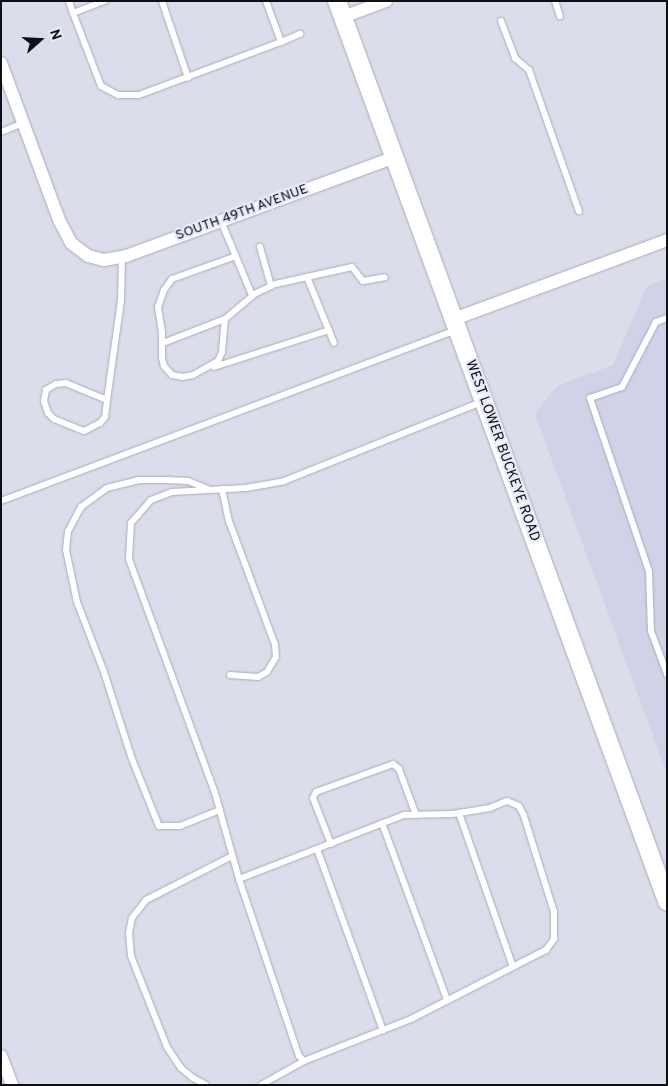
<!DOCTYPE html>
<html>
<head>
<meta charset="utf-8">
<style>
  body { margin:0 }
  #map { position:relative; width:668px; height:1086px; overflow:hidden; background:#dbddeb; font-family:Overpass,sans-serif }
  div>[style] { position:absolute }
  .built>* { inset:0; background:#d0d2e8 }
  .roads { filter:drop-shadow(0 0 1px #aaacba) drop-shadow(0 0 1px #aaacba) }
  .service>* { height:6px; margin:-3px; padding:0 3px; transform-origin:3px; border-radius:3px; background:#fff }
  .minor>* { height:12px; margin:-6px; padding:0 6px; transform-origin:6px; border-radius:6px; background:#fff }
  .secondary>* { height:18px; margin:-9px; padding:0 9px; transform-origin:9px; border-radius:9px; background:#fff }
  span { translate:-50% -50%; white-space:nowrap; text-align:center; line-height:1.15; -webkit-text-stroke:4.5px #e8eaf9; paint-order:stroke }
  .street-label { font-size:14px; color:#0e0f14 }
  .frame { position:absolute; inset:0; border:2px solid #0e0f14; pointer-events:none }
  .north { position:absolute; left:15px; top:15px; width:50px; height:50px; -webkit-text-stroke:4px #e8eaf9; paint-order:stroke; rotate:71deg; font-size:14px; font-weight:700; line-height:20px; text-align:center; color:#0e0f14 }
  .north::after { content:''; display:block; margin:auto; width:18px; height:22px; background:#0e0f14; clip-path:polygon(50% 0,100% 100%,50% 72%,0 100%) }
</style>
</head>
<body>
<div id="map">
  <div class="built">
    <div style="clip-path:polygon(667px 278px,667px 774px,535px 414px,557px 386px,613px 365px,647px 286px)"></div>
  </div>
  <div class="roads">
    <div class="service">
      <div style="left:69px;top:1px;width:13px;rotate:72deg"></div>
      <div style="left:73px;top:13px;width:34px;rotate:-21deg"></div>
      <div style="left:162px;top:1px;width:81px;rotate:71.3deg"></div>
      <div style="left:266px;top:1px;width:44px;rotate:69.9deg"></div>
      <div style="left:281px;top:42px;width:21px;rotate:-23deg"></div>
      <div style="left:555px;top:1px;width:16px;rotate:72deg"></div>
      <div style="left:73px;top:13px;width:78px;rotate:69deg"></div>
      <div style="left:101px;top:86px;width:19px;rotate:28deg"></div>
      <div style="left:118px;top:95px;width:21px"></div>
      <div style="left:139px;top:95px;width:152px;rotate:-20.5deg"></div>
      <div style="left:501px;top:21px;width:40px;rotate:69deg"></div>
      <div style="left:515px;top:58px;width:18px;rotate:41deg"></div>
      <div style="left:529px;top:70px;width:150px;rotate:70.5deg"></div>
      <div style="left:1px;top:132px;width:24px;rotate:-22deg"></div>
      <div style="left:221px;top:221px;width:80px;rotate:67.3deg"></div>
      <div style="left:252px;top:295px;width:21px;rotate:-25deg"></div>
      <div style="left:271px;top:286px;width:41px;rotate:-105.8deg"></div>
      <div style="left:236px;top:256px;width:68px;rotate:160.2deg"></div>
      <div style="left:172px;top:279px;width:14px;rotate:126deg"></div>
      <div style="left:164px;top:290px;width:18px;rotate:109deg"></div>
      <div style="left:158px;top:307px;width:25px;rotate:81deg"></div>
      <div style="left:162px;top:332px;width:26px;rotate:90deg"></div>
      <div style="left:162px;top:358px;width:8px;rotate:76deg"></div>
      <div style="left:164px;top:366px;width:12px;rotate:48deg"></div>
      <div style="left:172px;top:375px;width:10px;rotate:11deg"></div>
      <div style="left:182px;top:377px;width:11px;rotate:-10deg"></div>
      <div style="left:193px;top:375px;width:29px;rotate:-29deg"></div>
      <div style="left:218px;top:361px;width:10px;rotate:-66deg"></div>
      <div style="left:222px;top:352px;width:33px;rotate:-85deg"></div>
      <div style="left:225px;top:319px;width:38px;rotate:-40deg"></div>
      <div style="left:307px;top:277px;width:71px;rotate:67.8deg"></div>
      <div style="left:271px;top:285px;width:83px;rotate:-12.5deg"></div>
      <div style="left:352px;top:267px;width:18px;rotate:52deg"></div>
      <div style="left:363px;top:281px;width:22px;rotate:-10deg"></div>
      <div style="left:667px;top:318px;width:12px;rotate:160deg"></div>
      <div style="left:656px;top:322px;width:73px;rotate:117.6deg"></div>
      <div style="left:622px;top:387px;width:34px;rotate:161deg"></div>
      <div style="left:590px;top:398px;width:183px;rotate:71.2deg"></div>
      <div style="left:649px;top:571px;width:60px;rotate:88.1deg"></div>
      <div style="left:651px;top:631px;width:46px;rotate:69.6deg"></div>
      <div style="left:163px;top:343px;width:66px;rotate:-21.2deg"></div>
      <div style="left:214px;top:367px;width:121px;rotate:-17.8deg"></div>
      <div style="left:107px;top:400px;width:44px;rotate:-157.5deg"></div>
      <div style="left:66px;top:383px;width:10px;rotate:174deg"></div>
      <div style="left:56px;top:384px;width:12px;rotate:149deg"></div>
      <div style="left:46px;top:390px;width:11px;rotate:100deg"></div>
      <div style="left:44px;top:401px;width:13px;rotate:72deg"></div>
      <div style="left:48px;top:413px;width:8px;rotate:45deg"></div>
      <div style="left:54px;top:419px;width:32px;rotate:22deg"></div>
      <div style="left:84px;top:431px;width:18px;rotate:-27deg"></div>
      <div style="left:100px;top:423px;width:8px;rotate:-50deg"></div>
      <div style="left:105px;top:417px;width:17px;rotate:-83deg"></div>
      <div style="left:107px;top:400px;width:101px;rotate:-82deg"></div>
      <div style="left:121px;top:300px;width:44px;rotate:-88.7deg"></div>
      <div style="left:208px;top:489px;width:22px;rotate:-158deg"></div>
      <div style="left:188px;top:481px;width:21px;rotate:-177deg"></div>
      <div style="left:167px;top:480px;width:28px;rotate:180deg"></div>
      <div style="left:139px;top:480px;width:33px;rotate:166deg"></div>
      <div style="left:107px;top:488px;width:32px;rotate:144deg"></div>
      <div style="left:81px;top:507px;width:27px;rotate:118deg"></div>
      <div style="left:68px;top:531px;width:19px;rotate:96deg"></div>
      <div style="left:66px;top:550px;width:53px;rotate:78.1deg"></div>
      <div style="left:77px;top:602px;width:75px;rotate:68.9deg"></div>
      <div style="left:104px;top:672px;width:91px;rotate:72.2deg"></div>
      <div style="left:132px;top:759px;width:72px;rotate:68.1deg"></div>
      <div style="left:159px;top:826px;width:21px"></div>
      <div style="left:180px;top:826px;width:43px;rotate:-21.8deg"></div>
      <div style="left:222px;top:489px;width:33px;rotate:78deg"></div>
      <div style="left:229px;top:521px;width:132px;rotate:69.6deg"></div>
      <div style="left:275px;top:645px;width:12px;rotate:85deg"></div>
      <div style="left:276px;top:657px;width:17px;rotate:121deg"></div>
      <div style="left:267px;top:672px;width:10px;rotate:151deg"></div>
      <div style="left:258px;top:677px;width:28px;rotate:-176deg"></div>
      <div style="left:1px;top:501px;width:487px;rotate:-20.6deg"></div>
      <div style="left:459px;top:813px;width:163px;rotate:70.7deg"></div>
      <div style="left:382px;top:823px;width:189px;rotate:69.8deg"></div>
      <div style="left:331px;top:844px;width:49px;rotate:-111.4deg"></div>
      <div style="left:313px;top:798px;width:7px;rotate:-63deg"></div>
      <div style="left:316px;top:792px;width:82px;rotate:-20deg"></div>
      <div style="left:393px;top:764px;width:8px;rotate:40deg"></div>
      <div style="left:399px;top:769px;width:49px;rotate:69.7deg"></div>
      <div style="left:317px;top:849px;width:193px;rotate:70deg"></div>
      <div style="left:239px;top:879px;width:187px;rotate:71.3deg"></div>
      <div style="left:299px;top:1056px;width:7px;rotate:45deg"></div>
      <div style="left:304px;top:1061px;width:115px;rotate:-21.4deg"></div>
      <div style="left:411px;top:1019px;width:152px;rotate:-27.1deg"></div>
      <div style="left:546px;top:950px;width:14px;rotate:-54deg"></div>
      <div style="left:554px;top:939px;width:27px;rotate:-90deg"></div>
      <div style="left:554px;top:912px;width:101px;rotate:-107.4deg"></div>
      <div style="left:524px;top:816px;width:11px;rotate:-117deg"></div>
      <div style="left:519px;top:806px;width:13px;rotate:-157deg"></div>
      <div style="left:507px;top:801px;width:18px;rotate:158deg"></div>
      <div style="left:490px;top:808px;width:38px;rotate:171deg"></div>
      <div style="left:452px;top:814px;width:48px;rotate:178.8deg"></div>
      <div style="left:404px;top:815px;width:177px;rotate:158.8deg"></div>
      <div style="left:239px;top:879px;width:89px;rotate:-105.6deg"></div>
      <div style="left:215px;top:793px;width:249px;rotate:-110.2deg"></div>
      <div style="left:129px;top:559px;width:36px;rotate:-87deg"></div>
      <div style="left:131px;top:523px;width:30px;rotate:-49deg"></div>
      <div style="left:151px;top:500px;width:22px;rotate:-21deg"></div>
      <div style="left:172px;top:492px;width:74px;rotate:-3.1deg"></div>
      <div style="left:246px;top:488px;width:39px;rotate:-10deg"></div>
      <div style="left:284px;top:481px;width:213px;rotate:-21.8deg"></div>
      <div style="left:206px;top:1085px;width:15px;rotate:-152deg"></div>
      <div style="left:193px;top:1078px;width:16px;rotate:-140deg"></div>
      <div style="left:181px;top:1068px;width:25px;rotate:-124deg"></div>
      <div style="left:167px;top:1047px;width:98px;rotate:-111.6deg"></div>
      <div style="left:131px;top:956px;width:23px;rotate:-95deg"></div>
      <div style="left:129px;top:933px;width:15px;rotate:-79deg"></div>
      <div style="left:132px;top:918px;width:23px;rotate:-52deg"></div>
      <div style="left:146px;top:900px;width:97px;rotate:-27.1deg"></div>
      <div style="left:261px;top:1085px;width:49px;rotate:-29.2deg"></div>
    </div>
    <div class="minor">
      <div style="left:343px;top:17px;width:46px;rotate:-20.4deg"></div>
      <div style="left:1px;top:63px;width:167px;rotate:69.7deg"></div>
      <div style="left:59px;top:220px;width:26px;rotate:62deg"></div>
      <div style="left:71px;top:243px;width:21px;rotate:37deg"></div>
      <div style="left:88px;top:256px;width:16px;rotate:14deg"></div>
      <div style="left:104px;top:260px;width:22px;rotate:-10deg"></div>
      <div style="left:126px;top:256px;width:287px;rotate:-20.2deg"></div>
      <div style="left:454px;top:319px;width:227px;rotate:-20.3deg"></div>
      <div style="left:1px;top:1056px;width:31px;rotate:69deg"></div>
    </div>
    <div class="secondary">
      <div style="left:337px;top:1px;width:959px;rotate:69.86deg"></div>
    </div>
  </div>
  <div class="street-label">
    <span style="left:242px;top:213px;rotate:-20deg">SOUTH 49TH AVENUE</span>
    <span style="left:502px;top:451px;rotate:70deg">WEST LOWER BUCKEYE ROAD</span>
  </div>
  <div class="frame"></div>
  <div class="north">N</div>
</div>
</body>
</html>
